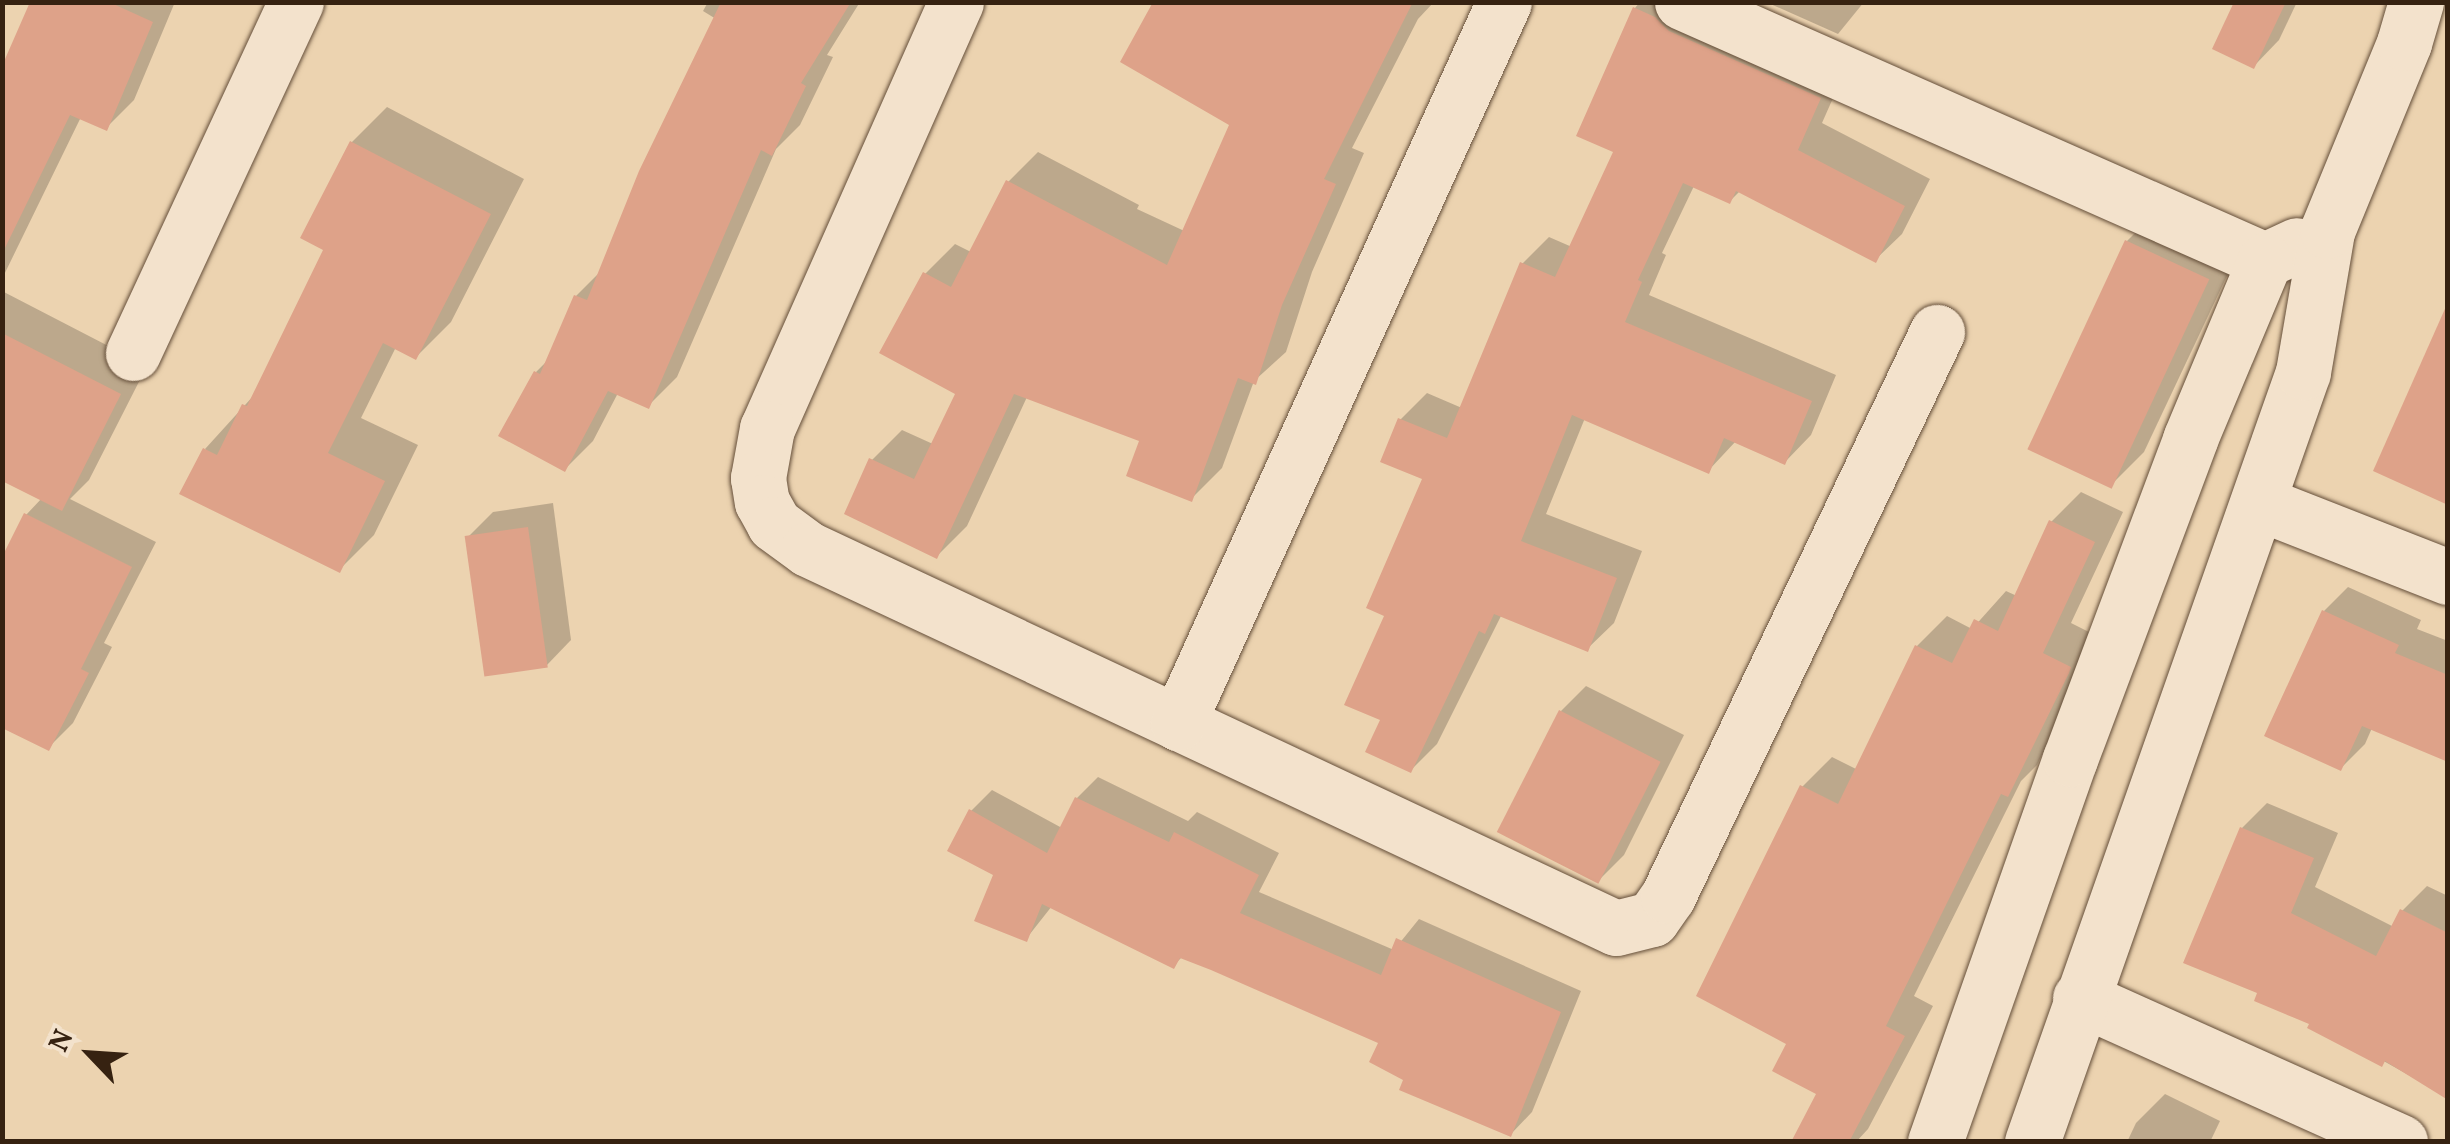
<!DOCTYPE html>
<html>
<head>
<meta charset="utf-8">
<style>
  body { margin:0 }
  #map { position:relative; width:2450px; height:1144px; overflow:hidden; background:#ecd3b0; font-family:Vollkorn,serif }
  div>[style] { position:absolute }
  .shadow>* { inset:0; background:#0003 }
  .building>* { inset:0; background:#dea289; transform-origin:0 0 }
  .roads { filter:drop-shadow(0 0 2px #644e39) drop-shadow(0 0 2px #644e39) }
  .minor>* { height:55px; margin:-27.5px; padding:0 27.5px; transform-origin:27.5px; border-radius:27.5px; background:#f3e2cc }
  span { translate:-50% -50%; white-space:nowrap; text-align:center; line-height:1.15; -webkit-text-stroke:8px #f3e2cc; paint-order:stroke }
  .frame { position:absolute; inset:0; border:5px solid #362211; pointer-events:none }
  .north { position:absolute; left:40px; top:1004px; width:100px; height:100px; -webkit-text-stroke:8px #f3e2cc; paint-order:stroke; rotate:295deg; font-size:28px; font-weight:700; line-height:40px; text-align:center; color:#362211 }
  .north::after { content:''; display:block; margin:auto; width:35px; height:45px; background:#362211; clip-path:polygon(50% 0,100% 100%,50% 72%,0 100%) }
</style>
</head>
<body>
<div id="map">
  <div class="shadow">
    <div style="clip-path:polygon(32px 2px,175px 2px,134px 100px,106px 128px,81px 117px,2px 279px,2px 73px)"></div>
    <div style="clip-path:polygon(708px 2px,860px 2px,827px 55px,833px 57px,800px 125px,776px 149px,677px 377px,648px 406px,618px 393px,593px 441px,565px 469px,536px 372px,549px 359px,576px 296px,602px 270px,716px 19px,703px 11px)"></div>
    <div style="clip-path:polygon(1310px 2px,1434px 2px,1418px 19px,1352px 148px,1364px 153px,1312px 272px,1286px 352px,1254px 381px,1222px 468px,1191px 499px,1143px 439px,1027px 397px,967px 526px,937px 556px,872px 460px,902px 430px,933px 444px,958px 393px,925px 274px,955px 244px,971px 252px,1008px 182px,1038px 152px,1139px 205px,1137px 209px,1193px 235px)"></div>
    <div style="clip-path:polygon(1640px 2px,1694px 2px,1845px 71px,1822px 123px,1930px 179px,1902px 234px,1875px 260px,1741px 190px,1730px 201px,1694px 186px,1662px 253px,1666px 255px,1649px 295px,1836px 375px,1811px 435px,1785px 462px,1736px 441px,1708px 471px,1585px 418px,1546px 514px,1642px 551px,1614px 623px,1587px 649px,1502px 614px,1437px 744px,1411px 770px,1384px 719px,1387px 615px,1426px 477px,1400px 420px,1427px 393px,1462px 408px,1522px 264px,1549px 237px,1572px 247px,1616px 151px,1635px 8px)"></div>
    <div style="clip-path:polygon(1766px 2px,1864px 2px,1838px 34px)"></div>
    <div style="clip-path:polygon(2237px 2px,2297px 2px,2279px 40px,2254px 66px)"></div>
    <div style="clip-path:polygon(387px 107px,524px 179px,451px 322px,416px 357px,396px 347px,361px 418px,418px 445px,374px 535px,339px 570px,205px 449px,255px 394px,326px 249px,303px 237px,352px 142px)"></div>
    <div style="clip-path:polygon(2162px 206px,2242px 244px,2144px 452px,2109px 487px,2127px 241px)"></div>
    <div style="clip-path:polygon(2px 291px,147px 366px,89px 480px,70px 499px,156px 542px,104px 643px,112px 647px,73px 723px,48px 748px,26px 515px,42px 498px,2px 478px)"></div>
    <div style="clip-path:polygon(2081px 492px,2123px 512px,2071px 623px,2099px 637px,2037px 765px,2021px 781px,1914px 996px,1933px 1006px,1868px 1129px,1856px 1142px,1805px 1142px,1819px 1092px,1790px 1043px,1802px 787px,1832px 757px,1858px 770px,1917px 646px,1947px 616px,1972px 629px,2006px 591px,2017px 596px,2051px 522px)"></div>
    <div style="clip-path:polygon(553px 503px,571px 640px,546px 666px,468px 537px,493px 512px)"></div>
    <div style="clip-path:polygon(2348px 587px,2421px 620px,2417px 629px,2448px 641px,2448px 759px,2372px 728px,2365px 744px,2341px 768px,2324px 611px)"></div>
    <div style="clip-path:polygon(1586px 686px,1684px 735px,1624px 855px,1599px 880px,1561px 711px)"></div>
    <div style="clip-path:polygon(1098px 777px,1188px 821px,1197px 812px,1279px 853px,1259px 892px,1394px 950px,1419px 919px,1581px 991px,1532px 1112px,1511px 1134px,1407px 1079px,1382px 1042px,1183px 956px,1173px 966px,1052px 906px,1026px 939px,971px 811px,992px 790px,1062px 828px,1077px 798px)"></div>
    <div style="clip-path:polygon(2267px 803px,2338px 833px,2315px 887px,2394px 927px,2402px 911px,2427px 886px,2448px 896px,2448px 1097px,2260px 992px,2242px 828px)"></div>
    <div style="clip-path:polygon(2165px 1094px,2220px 1121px,2210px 1142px,2127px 1142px,2136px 1123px)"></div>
  </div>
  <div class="building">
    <div style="clip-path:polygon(30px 2px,109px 2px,153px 22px,107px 131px,70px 115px,2px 254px,2px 66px)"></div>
    <div style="clip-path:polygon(721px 2px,851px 2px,801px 83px,806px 86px,772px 156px,761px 150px,649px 409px,608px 391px,565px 472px,498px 436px,534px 371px,540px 374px,574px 295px,587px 300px,639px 171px)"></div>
    <div style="clip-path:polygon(1153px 2px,1413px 2px,1324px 179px,1336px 184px,1282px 305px,1256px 385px,1238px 378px,1192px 502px,1126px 476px,1139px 441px,1014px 394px,937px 559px,844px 514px,869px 458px,914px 479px,955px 394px,879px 353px,923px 272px,951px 287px,1006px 180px,1167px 265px,1229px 125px,1120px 62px)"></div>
    <div style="clip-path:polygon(2234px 2px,2286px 2px,2254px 69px,2212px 49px)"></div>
    <div style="clip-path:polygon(1633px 7px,1655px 17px,1669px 31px,1821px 98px,1798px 150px,1905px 206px,1876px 263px,1736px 191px,1730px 204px,1683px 183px,1638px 280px,1642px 282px,1625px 322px,1812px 401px,1785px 465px,1724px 438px,1709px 474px,1572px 415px,1521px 541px,1617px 578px,1588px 652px,1494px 614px,1485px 634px,1479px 631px,1411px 773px,1365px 752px,1380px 720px,1344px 705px,1384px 616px,1366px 608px,1422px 479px,1380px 462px,1398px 418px,1447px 438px,1520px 262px,1555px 277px,1613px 152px,1576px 136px)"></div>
    <div style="clip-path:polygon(350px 141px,491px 214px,416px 360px,383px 343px,328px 453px,385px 481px,340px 573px,179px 494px,203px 448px,217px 455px,242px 404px,247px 406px,323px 250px,300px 238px)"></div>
    <div style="left:2125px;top:240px;width:93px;height:231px;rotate:25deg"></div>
    <div style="clip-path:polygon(2448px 302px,2448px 505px,2373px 471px)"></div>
    <div style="clip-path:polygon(2px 333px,121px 394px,62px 511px,2px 481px)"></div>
    <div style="clip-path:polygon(24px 513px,132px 567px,81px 669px,89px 673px,49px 751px,2px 728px,2px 557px)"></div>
    <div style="clip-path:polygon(2049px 520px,2095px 542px,2043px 653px,2071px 667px,2069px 673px,2008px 797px,2001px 794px,1886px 1026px,1905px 1036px,1849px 1142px,1791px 1142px,1816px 1094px,1772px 1071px,1786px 1044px,1696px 996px,1800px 785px,1838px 804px,1915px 645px,1952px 663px,1974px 619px,1998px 631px)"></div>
    <div style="left:528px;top:527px;width:142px;height:64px;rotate:82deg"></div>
    <div style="clip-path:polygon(2322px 610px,2399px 645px,2395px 653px,2448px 675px,2448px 762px,2362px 726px,2341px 771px,2264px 736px)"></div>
    <div style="left:1559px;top:710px;width:114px;height:137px;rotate:27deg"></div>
    <div style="clip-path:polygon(1075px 797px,1169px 842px,1174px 832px,1259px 875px,1240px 913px,1381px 975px,1396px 938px,1561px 1012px,1511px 1137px,1399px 1090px,1403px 1080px,1369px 1062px,1378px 1043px,1211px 970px,1180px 958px,1174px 969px,1042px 904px,1027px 942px,974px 921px,993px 875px,947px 851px,969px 809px,1047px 853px)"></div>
    <div style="clip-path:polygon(2240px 827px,2314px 858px,2291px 913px,2376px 956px,2400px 909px,2448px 933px,2448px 1100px,2385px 1061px,2382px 1067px,2307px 1028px,2309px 1024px,2254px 1001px,2257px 993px,2183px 963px)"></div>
  </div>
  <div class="roads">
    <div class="minor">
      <div style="left:956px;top:2px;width:466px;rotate:113.9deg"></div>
      <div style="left:767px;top:428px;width:51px;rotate:100.2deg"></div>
      <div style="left:758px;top:478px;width:24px;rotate:81deg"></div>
      <div style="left:762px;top:502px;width:25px;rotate:61deg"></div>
      <div style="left:774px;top:524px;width:42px;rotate:36.3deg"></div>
      <div style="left:808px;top:549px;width:892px;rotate:25.13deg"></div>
      <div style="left:1616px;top:928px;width:37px;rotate:-14deg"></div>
      <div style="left:1652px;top:919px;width:28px;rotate:-55deg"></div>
      <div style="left:1668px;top:896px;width:625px;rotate:-64.5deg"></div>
      <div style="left:1682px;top:2px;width:638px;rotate:23.87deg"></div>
      <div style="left:2265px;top:260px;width:35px;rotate:-25deg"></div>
      <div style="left:133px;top:353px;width:387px;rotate:-65.1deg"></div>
      <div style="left:2259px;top:503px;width:203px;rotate:21.4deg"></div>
      <div style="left:1178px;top:723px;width:791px;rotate:-65.67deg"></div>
      <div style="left:2080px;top:998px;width:351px;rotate:24.2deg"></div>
      <div style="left:1935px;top:1142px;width:406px;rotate:-70.6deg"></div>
      <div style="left:2070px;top:759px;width:342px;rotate:-69.4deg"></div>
      <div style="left:2190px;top:439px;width:194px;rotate:-67.3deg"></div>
      <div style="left:2032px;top:1142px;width:816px;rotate:-70.61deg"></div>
      <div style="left:2303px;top:372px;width:143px;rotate:-80.3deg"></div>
      <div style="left:2327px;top:231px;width:203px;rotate:-67.7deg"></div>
      <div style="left:2404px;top:43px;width:43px;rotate:-73.7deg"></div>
    </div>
  </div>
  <div class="frame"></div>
  <div class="north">N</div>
</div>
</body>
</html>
